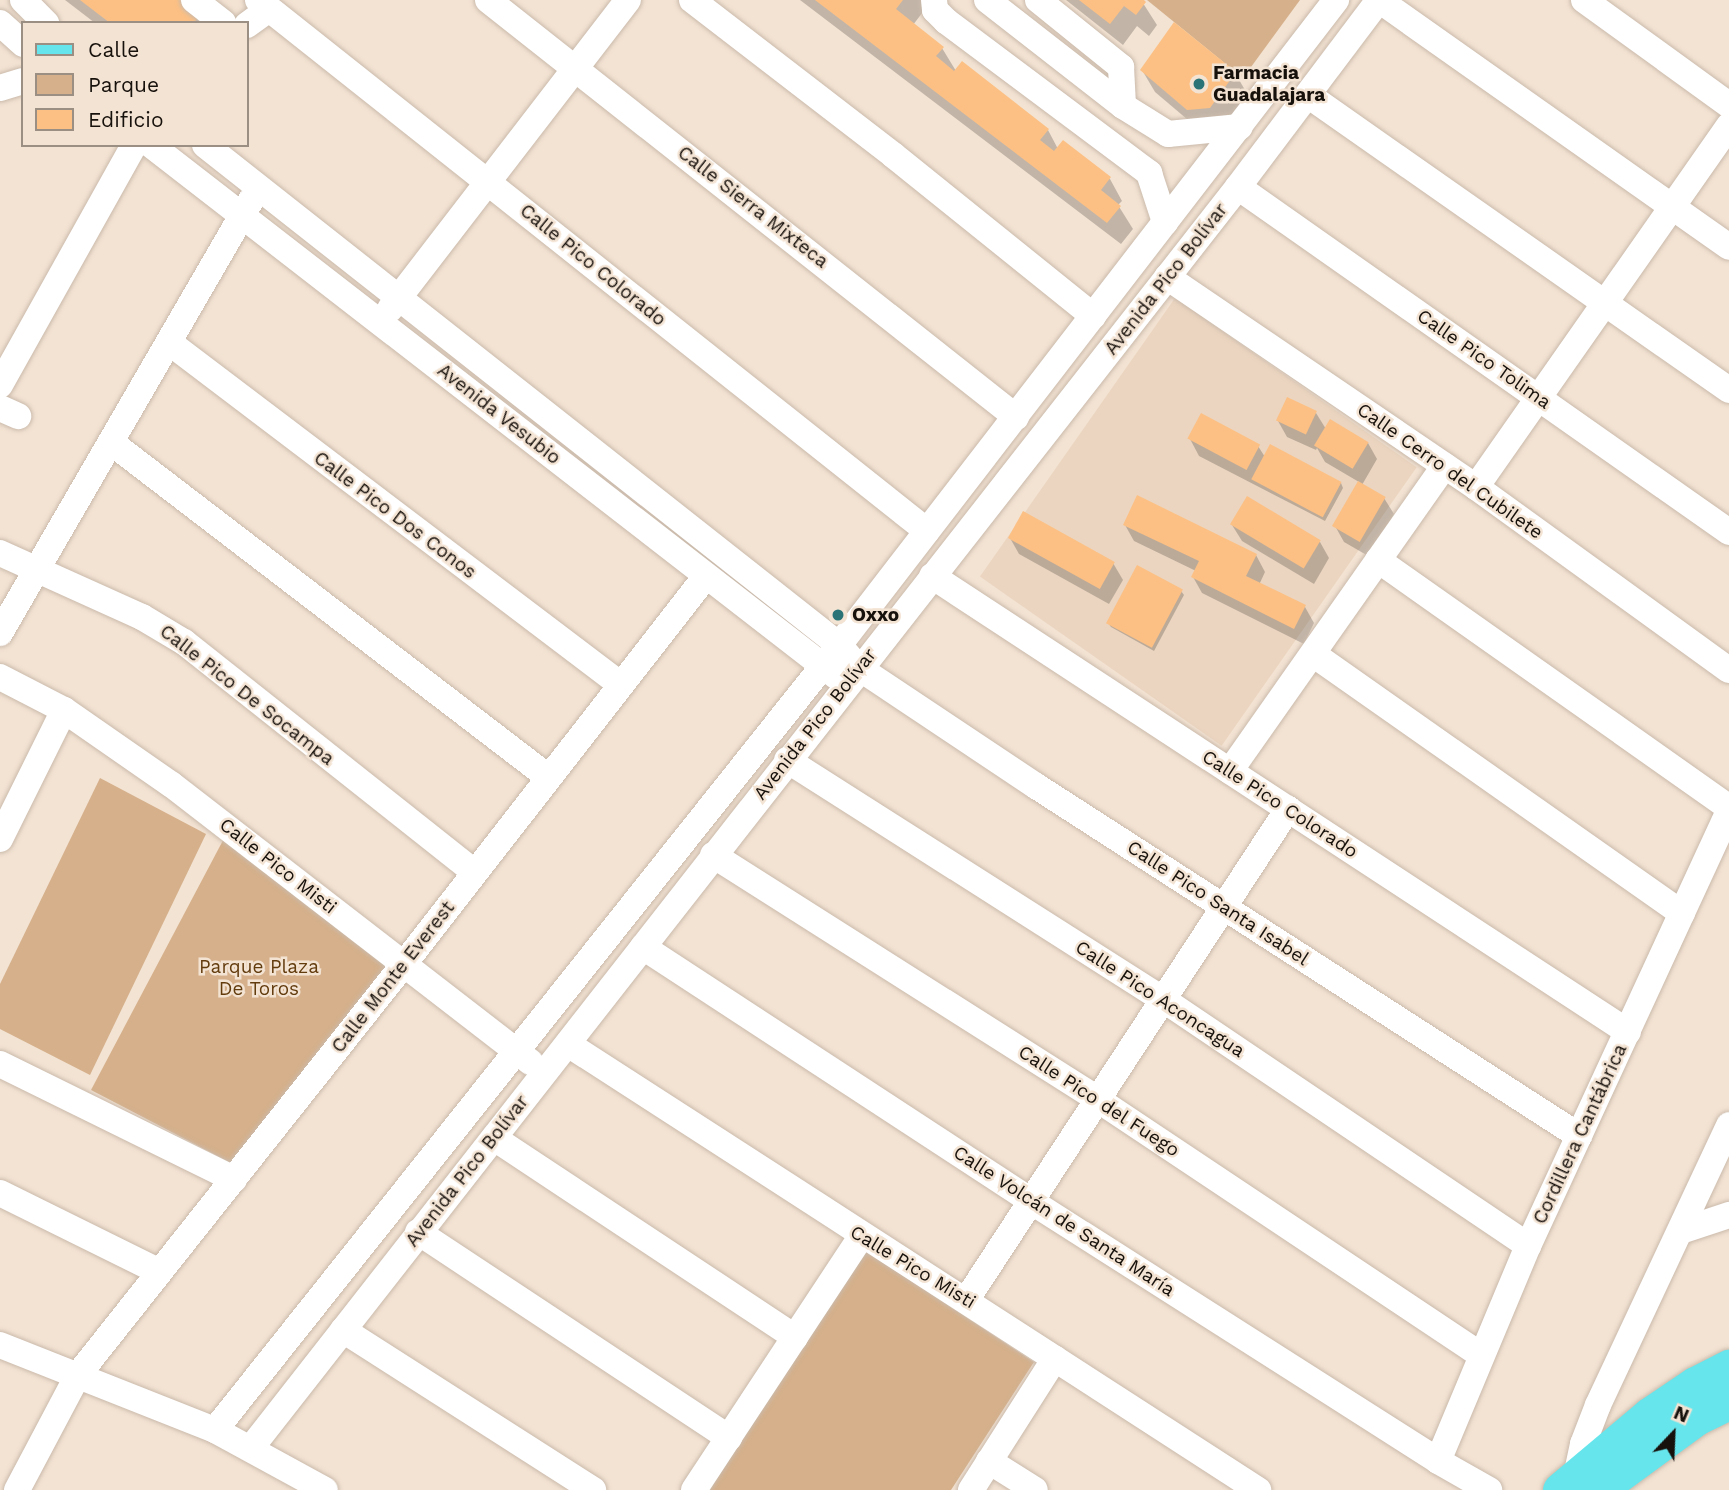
<!DOCTYPE html>
<html>
<head>
<meta charset="utf-8">
<style>
  body { margin:0 }
  #map { position:relative; width:1729px; height:1490px; overflow:hidden; background:#f3e3d3; font-family:"Work Sans",sans-serif }
  div>[style] { position:absolute }
  .built>* { inset:0; background:#ebd5c0; transform-origin:0 0 }
  .green>* { inset:0; background:#d5b08b }
  .shadow>* { inset:0; background:#0003 }
  .building>* { inset:0; background:#fcc084; transform-origin:0 0 }
  .roads { filter:drop-shadow(0 0 2px #cabaab) drop-shadow(0 0 2px #cabaab) }
  .minor>* { height:26px; margin:-13px; padding:0 13px; transform-origin:13px; border-radius:13px; background:#fff }
  .major>* { height:35px; margin:-17.5px; padding:0 17.5px; transform-origin:17.5px; border-radius:17.5px; background:#66e6ec }
  .dots>* { width:19px; height:19px; translate:-50% -50%; box-sizing:border-box; border:4px solid #f3e3d3; border-radius:50% }
  span { translate:-50% -50%; white-space:nowrap; text-align:center; line-height:1.15; -webkit-text-stroke:5px #f3e3d3; paint-order:stroke }
  .poi-label { font-size:19px; color:#17110c; font-weight:700 }
  .left { translate:0 -50%; text-align:left }
  .street-label { font-size:19px; color:#17110c }
  .park-label { font-size:19px; color:#633c0e }
  .legend { position:absolute; left:21px; top:21px; width:228px; height:126px; box-sizing:border-box; background:#f3e3d3; border:2px solid #9b8f83; margin:0; padding:9px 12px; list-style:none; font-size:21px; color:#17110c }
  .legend li { display:flex; align-items:center; gap:14px; height:35px }
  .legend b { width:35px; border:2px solid #9b8f83 }
  .north { position:absolute; left:1638px; top:1399px; width:70px; height:70px; -webkit-text-stroke:5px #f3e3d3; paint-order:stroke; rotate:23deg; font-size:19px; font-weight:700; line-height:28px; text-align:center; color:#17110c }
  .north::after { content:''; display:block; margin:auto; width:24px; height:32px; background:#17110c; clip-path:polygon(50% 0,100% 100%,50% 72%,0 100%) }
</style>
</head>
<body>
<div id="map">
  <div class="built">
    <div style="left:1175px;top:298px;width:295px;height:340px;rotate:35deg"></div>
  </div>
  <div class="green">
    <div style="clip-path:polygon(1147px 0,1300px 0,1243px 78px)"></div>
    <div style="clip-path:polygon(100px 778px,206px 834px,90px 1075px,0 1029px,0 984px)"></div>
    <div style="clip-path:polygon(229px 829px,394px 962px,233px 1164px,91px 1090px)"></div>
    <div style="clip-path:polygon(861px 1248px,1034px 1362px,951px 1490px,710px 1490px)"></div>
  </div>
  <div class="shadow">
    <div style="clip-path:polygon(65px 0,177px 0,201px 23px,95px 23px)"></div>
    <div style="clip-path:polygon(800px 0,932px 0,913px 25px,942px 48px,956px 71px,1048px 130px,1058px 149px,1110px 179px,1122px 201px,1118px 205px,1133px 229px,1121px 244px)"></div>
    <div style="clip-path:polygon(1066px 0,1141px 0,1157px 25px,1149px 36px,1137px 26px,1123px 45px)"></div>
    <div style="clip-path:polygon(1142px 70px,1235px 73px,1248px 95px,1222px 129px,1201px 131px,1155px 92px)"></div>
    <div style="clip-path:polygon(1316px 413px,1326px 429px,1368px 443px,1377px 459px,1362px 485px,1384px 498px,1394px 514px,1370px 557px,1344px 542px,1335px 526px,1359px 482px,1325px 462px,1317px 448px,1316px 450px,1287px 437px,1278px 421px)"></div>
    <div style="clip-path:polygon(1190px 439px,1258px 446px,1265px 457px,1341px 483px,1343px 488px,1325px 521px,1199px 456px)"></div>
    <div style="clip-path:polygon(1125px 525px,1256px 555px,1265px 572px,1259px 585px,1305px 607px,1314px 623px,1304px 644px,1202px 593px,1193px 577px,1196px 571px,1134px 541px)"></div>
    <div style="clip-path:polygon(1232px 525px,1320px 542px,1329px 558px,1314px 584px,1242px 541px)"></div>
    <div style="clip-path:polygon(1010px 538px,1113px 563px,1123px 580px,1109px 604px,1019px 554px)"></div>
    <div style="clip-path:polygon(1181px 591px,1184px 595px,1154px 651px,1111px 627px,1108px 623px)"></div>
  </div>
  <div class="building">
    <div style="clip-path:polygon(80px 0,180px 0,199px 16px,194px 23px,110px 23px)"></div>
    <div style="clip-path:polygon(815px 0,903px 0,896px 9px,944px 47px,936px 56px,954px 71px,962px 61px,1049px 129px,1040px 140px,1054px 151px,1063px 140px,1111px 177px,1101px 190px,1121px 206px,1107px 223px)"></div>
    <div style="clip-path:polygon(1079px 0,1144px 0,1146px 2px,1136px 15px,1124px 6px,1110px 24px)"></div>
    <div style="clip-path:polygon(1174px 22px,1236px 72px,1210px 108px,1187px 110px,1140px 70px)"></div>
    <div style="left:1287px;top:397px;width:33px;height:26px;rotate:25deg"></div>
    <div style="left:1201px;top:413px;width:67px;height:29px;rotate:28deg"></div>
    <div style="left:1330px;top:419px;width:45px;height:31px;rotate:31deg"></div>
    <div style="left:1270px;top:444px;width:81px;height:40px;rotate:28deg"></div>
    <div style="left:1358px;top:481px;width:32px;height:52px;rotate:30deg"></div>
    <div style="clip-path:polygon(1137px 495px,1257px 554px,1246px 576px,1306px 605px,1294px 629px,1191px 577px,1199px 561px,1123px 525px)"></div>
    <div style="left:1247px;top:496px;width:86px;height:33px;rotate:31deg"></div>
    <div style="left:1023px;top:511px;width:105px;height:31px;rotate:29deg"></div>
    <div style="left:1137px;top:565px;width:52px;height:66px;rotate:28deg"></div>
  </div>
  <div class="roads">
    <div class="minor">
      <div style="left:23px;top:0;width:33px;rotate:45deg"></div>
      <div style="left:194px;top:0;width:37px;rotate:38deg"></div>
      <div style="left:258px;top:0;width:854px;rotate:38.44deg"></div>
      <div style="left:488px;top:0;width:673px;rotate:38.3deg"></div>
      <div style="left:692px;top:0;width:254px;rotate:37.6deg"></div>
      <div style="left:893px;top:155px;width:257px;rotate:38.8deg"></div>
      <div style="left:934px;top:0;width:10px;rotate:84deg"></div>
      <div style="left:935px;top:10px;width:16px;rotate:45deg"></div>
      <div style="left:946px;top:21px;width:254px;rotate:36.8deg"></div>
      <div style="left:1149px;top:173px;width:52px;rotate:71.9deg"></div>
      <div style="left:987px;top:0;width:172px;rotate:37.9deg"></div>
      <div style="left:1123px;top:106px;width:53px;rotate:31.9deg"></div>
      <div style="left:1168px;top:134px;width:72px;rotate:-5.6deg"></div>
      <div style="left:1038px;top:0;width:107px;rotate:38.9deg"></div>
      <div style="left:1121px;top:67px;width:39px;rotate:87deg"></div>
      <div style="left:1379px;top:0;width:428px;rotate:35.2deg"></div>
      <div style="left:1584px;top:0;width:179px;rotate:35.9deg"></div>
      <div style="left:0;top:23px;width:31px;rotate:42deg"></div>
      <div style="left:247px;top:25px;width:27px;rotate:-36deg"></div>
      <div style="left:0;top:88px;width:24px;rotate:-17deg"></div>
      <div style="left:1308px;top:95px;width:514px;rotate:35.02deg"></div>
      <div style="left:151px;top:145px;width:867px;rotate:37.78deg"></div>
      <div style="left:205px;top:145px;width:807px;rotate:38.26deg"></div>
      <div style="left:839px;top:645px;width:30px;rotate:49deg"></div>
      <div style="left:859px;top:668px;width:213px;rotate:33.7deg"></div>
      <div style="left:1036px;top:786px;width:646px;rotate:32.8deg"></div>
      <div style="left:1238px;top:187px;width:600px;rotate:35.09deg"></div>
      <div style="left:1167px;top:277px;width:374px;rotate:34.2deg"></div>
      <div style="left:1476px;top:487px;width:312px;rotate:35.9deg"></div>
      <div style="left:390px;top:309px;width:390px;rotate:-52.4deg"></div>
      <div style="left:170px;top:343px;width:566px;rotate:37.17deg"></div>
      <div style="left:0;top:385px;width:275px;rotate:-60.8deg"></div>
      <div style="left:0;top:408px;width:20px;rotate:24deg"></div>
      <div style="left:112px;top:443px;width:549px;rotate:37.45deg"></div>
      <div style="left:1476px;top:487px;width:441px;rotate:-55deg"></div>
      <div style="left:0;top:553px;width:156px;rotate:24.3deg"></div>
      <div style="left:142px;top:617px;width:49px;rotate:30.8deg"></div>
      <div style="left:184px;top:642px;width:370px;rotate:38.4deg"></div>
      <div style="left:1378px;top:560px;width:430px;rotate:35.2deg"></div>
      <div style="left:932px;top:576px;width:832px;rotate:33.23deg"></div>
      <div style="left:0;top:633px;width:500px;rotate:-59.9deg"></div>
      <div style="left:1313px;top:654px;width:451px;rotate:35.1deg"></div>
      <div style="left:0;top:677px;width:72px;rotate:27.3deg"></div>
      <div style="left:64px;top:710px;width:131px;rotate:34.8deg"></div>
      <div style="left:172px;top:785px;width:453px;rotate:37.7deg"></div>
      <div style="left:787px;top:760px;width:443px;rotate:32.5deg"></div>
      <div style="left:1161px;top:998px;width:443px;rotate:34deg"></div>
      <div style="left:1230px;top:771px;width:373px;rotate:-54.9deg"></div>
      <div style="left:0;top:839px;width:144px;rotate:-63.6deg"></div>
      <div style="left:713px;top:855px;width:455px;rotate:32.4deg"></div>
      <div style="left:1097px;top:1099px;width:460px;rotate:33.7deg"></div>
      <div style="left:643px;top:947px;width:465px;rotate:33.2deg"></div>
      <div style="left:1032px;top:1202px;width:482px;rotate:32.5deg"></div>
      <div style="left:1438px;top:1461px;width:59px;rotate:29.6deg"></div>
      <div style="left:568px;top:1044px;width:822px;rotate:32.88deg"></div>
      <div style="left:0;top:1064px;width:261px;rotate:26.2deg"></div>
      <div style="left:494px;top:1138px;width:361px;rotate:33.5deg"></div>
      <div style="left:0;top:1193px;width:176px;rotate:26.3deg"></div>
      <div style="left:1681px;top:1231px;width:51px;rotate:-18.4deg"></div>
      <div style="left:418px;top:1232px;width:373px;rotate:33.5deg"></div>
      <div style="left:967px;top:1299px;width:586px;rotate:-56.77deg"></div>
      <div style="left:343px;top:1330px;width:297px;rotate:32.6deg"></div>
      <div style="left:0;top:1345px;width:231px;rotate:21.6deg"></div>
      <div style="left:215px;top:1430px;width:125px;rotate:28.6deg"></div>
      <div style="left:215px;top:1430px;width:976px;rotate:-51.49deg"></div>
      <div style="left:823px;top:666px;width:841px;rotate:-52.39deg"></div>
      <div style="left:251px;top:1448px;width:1601px;rotate:-51.95deg"></div>
      <div style="left:1238px;top:187px;width:234px;rotate:-53deg"></div>
      <div style="left:989px;top:1461px;width:54px;rotate:32.2deg"></div>
      <div style="left:1438px;top:1461px;width:233px;rotate:-67.3deg"></div>
      <div style="left:1528px;top:1246px;width:480px;rotate:-65.2deg"></div>
      <div style="left:1576px;top:1477px;width:34px;rotate:-78deg"></div>
      <div style="left:1583px;top:1444px;width:42px;rotate:-69deg"></div>
      <div style="left:1598px;top:1405px;width:309px;rotate:-64.9deg"></div>
      <div style="left:17px;top:1490px;width:130px;rotate:-62.1deg"></div>
      <div style="left:78px;top:1375px;width:525px;rotate:-51.58deg"></div>
      <div style="left:404px;top:964px;width:490px;rotate:-52.1deg"></div>
      <div style="left:694px;top:1490px;width:303px;rotate:-56.6deg"></div>
      <div style="left:971px;top:1490px;width:156px;rotate:-57.5deg"></div>
    </div>
    <div class="major">
      <div style="left:1560px;top:1490px;width:116px;rotate:-40.1deg"></div>
      <div style="left:1649px;top:1415px;width:55px;rotate:-34deg"></div>
      <div style="left:1695px;top:1384px;width:38px;rotate:-27deg"></div>
      <div style="left:1598px;top:1490px;width:122px;rotate:-36.3deg"></div>
      <div style="left:1696px;top:1418px;width:37px;rotate:-26deg"></div>
    </div>
  </div>
  <div class="dots">
    <div style="left:1199px;top:84px;background:#2a7478"></div>
    <div style="left:838px;top:615px;background:#2a7478"></div>
  </div>
  <div class="poi-label">
    <span class="left" style="left:1213px;top:84px">Farmacia<br>Guadalajara</span>
    <span class="left" style="left:852px;top:615px">Oxxo</span>
  </div>
  <div class="street-label">
    <span style="left:753px;top:207px;rotate:38deg">Calle Sierra Mixteca</span>
    <span style="left:593px;top:265px;rotate:39deg">Calle Pico Colorado</span>
    <span style="left:1166px;top:279px;rotate:-52deg">Avenida Pico Bolívar</span>
    <span style="left:1484px;top:359px;rotate:35deg">Calle Pico Tolima</span>
    <span style="left:499px;top:414px;rotate:38deg">Avenida Vesubio</span>
    <span style="left:1450px;top:471px;rotate:35deg">Calle Cerro del Cubilete</span>
    <span style="left:395px;top:515px;rotate:37deg">Calle Pico Dos Conos</span>
    <span style="left:247px;top:695px;rotate:38deg">Calle Pico De Socampa</span>
    <span style="left:815px;top:724px;rotate:-52deg">Avenida Pico Bolívar</span>
    <span style="left:1280px;top:804px;rotate:33deg">Calle Pico Colorado</span>
    <span style="left:278px;top:866px;rotate:38deg">Calle Pico Misti</span>
    <span style="left:1218px;top:903px;rotate:33deg">Calle Pico Santa Isabel</span>
    <span style="left:393px;top:977px;rotate:-52deg">Calle Monte Everest</span>
    <span style="left:1160px;top:999px;rotate:33deg">Calle Pico Aconcagua</span>
    <span style="left:1099px;top:1101px;rotate:33deg">Calle Pico del Fuego</span>
    <span style="left:1580px;top:1134px;rotate:-65deg">Cordillera Cantábrica</span>
    <span style="left:467px;top:1171px;rotate:-52deg">Avenida Pico Bolívar</span>
    <span style="left:1064px;top:1221px;rotate:33deg">Calle Volcán de Santa María</span>
    <span style="left:913px;top:1267px;rotate:31deg">Calle Pico Misti</span>
  </div>
  <div class="park-label">
    <span style="left:259px;top:978px">Parque Plaza<br>De Toros</span>
  </div>
  <ul class="legend">
  <li><b style="height:9px;background:#66e6ec"></b>Calle</li>
  <li><b style="height:19px;background:#d5b08b"></b>Parque</li>
  <li><b style="height:19px;background:#fcc084"></b>Edificio</li>
  </ul>
  <div class="north">N</div>
</div>
</body>
</html>
